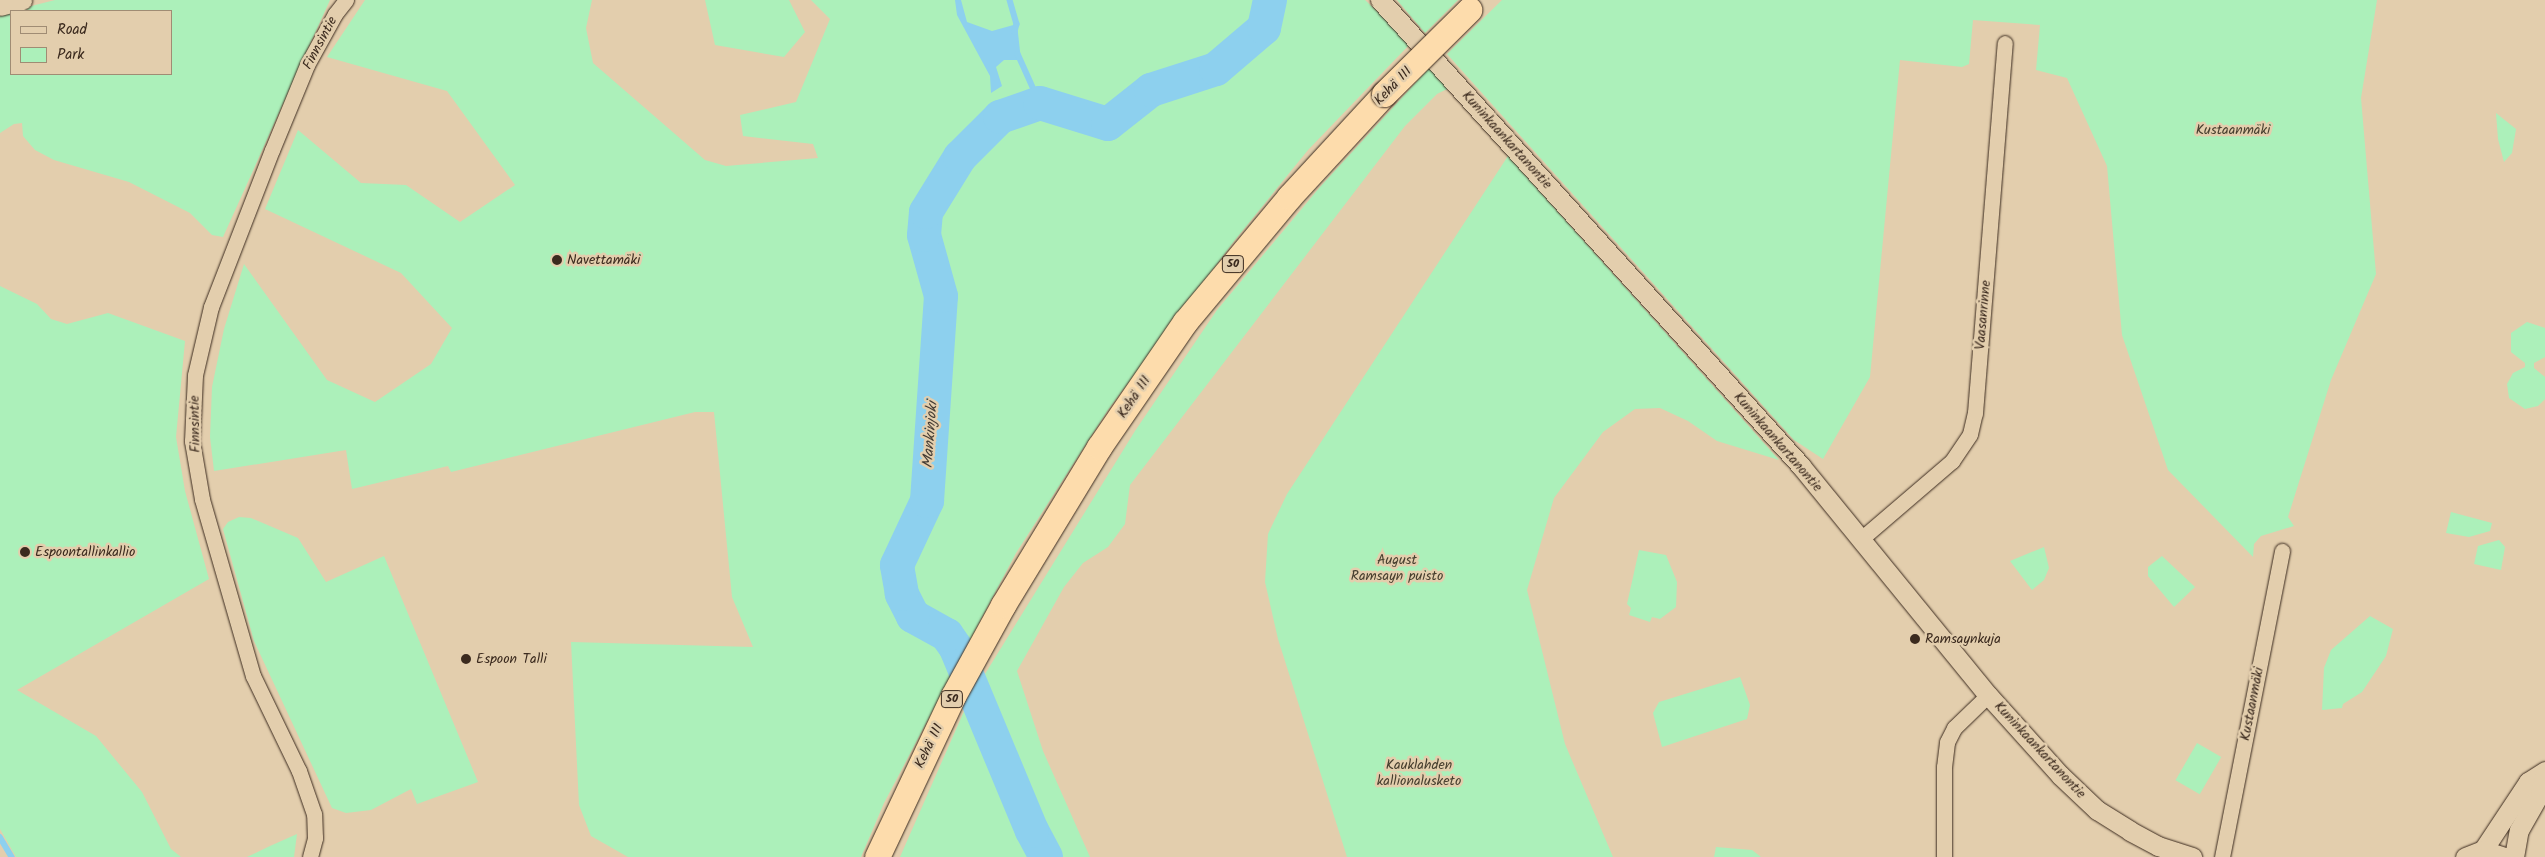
<!DOCTYPE html>
<html>
<head>
<meta charset="utf-8">
<style>
  body { margin:0 }
  #map { position:relative; width:2545px; height:857px; overflow:hidden; background:#e3cead; font-family:Kalam,sans-serif }
  div>[style] { position:absolute }
  .green>* { inset:0; background:#acf0ba; transform-origin:0 0 }
  .water>* { inset:0; background:#8dd0ee }
  .stream>* { height:5.5px; margin:-2.75px; padding:0 2.75px; transform-origin:2.75px; border-radius:2.75px; background:#8dd0ee }
  .river>* { height:34px; margin:-17px; padding:0 17px; transform-origin:17px; border-radius:17px; background:#8dd0ee }
  .roads { filter:drop-shadow(0 0 1px #3b2a1e) drop-shadow(0 0 1px #3b2a1e) }
  .minor>* { height:15px; margin:-7.5px; padding:0 7.5px; transform-origin:7.5px; border-radius:7.5px; background:#e3cead }
  .tertiary>* { height:19px; margin:-9.5px; padding:0 9.5px; transform-origin:9.5px; border-radius:9.5px; background:#e3cead }
  .trunk>* { height:25px; margin:-12.5px; padding:0 12.5px; transform-origin:12.5px; border-radius:12.5px; background:#fddcac }
  .bridges { filter:drop-shadow(0 0 1px #3b2a1e) drop-shadow(0 0 1px #3b2a1e) }
  .trunk-bridge>* { height:25px; margin:-12.5px; padding:0 12.5px; transform-origin:12.5px; border-radius:12.5px; background:#fddcac }
  .dots>* { width:14px; height:14px; translate:-50% -50%; box-sizing:border-box; border:2px solid #e3cead; border-radius:50% }
  span { translate:-50% -50%; white-space:nowrap; text-align:center; line-height:1.15; -webkit-text-stroke:5px #e3cead; paint-order:stroke }
  .shield-label span { padding:1px 4px; background:#e3cead; border:1px solid; border-radius:4px; -webkit-text-stroke-width:0 }
  .shield-label { font-size:12px; color:#3b2a1e; font-weight:700 }
  .street-label { font-size:14px; color:#3b2a1e }
  .park-label { font-size:14px; color:#463e2e }
  .poi-label { font-size:14px; color:#3b2a1e }
  .left { translate:0 -50%; text-align:left }
  .water-label { font-size:15px; color:#433b33; font-style:italic }
  .legend { position:absolute; left:10px; top:10px; width:162px; height:65px; box-sizing:border-box; background:#e3cead; border:1px solid #a08c74; margin:0; padding:6px 9px; list-style:none; font-size:15px; color:#3b2a1e }
  .legend li { display:flex; align-items:center; gap:10px; height:25px }
  .legend b { width:25px; border:1px solid #a08c74 }
</style>
</head>
<body>
<div id="map">
  <div class="green">
    <div style="clip-path:polygon(evenodd,55px 0,330px 0,223px 237px,212px 235px,190px 213px,129px 182px,54px 160px,35px 150px,23px 136px,22px 123px,14px 124px,0 133px,0 14px,55px 0,11px 11px,171px 11px,171px 74px,11px 74px,11px 11px)"></div>
    <div style="clip-path:polygon(365px 0,592px 0,586px 28px,593px 63px,705px 160px,726px 166px,818px 158px,813px 144px,743px 136px,740px 115px,796px 102px,830px 19px,811px 0,1365px 0,1411px 43px,1308px 150px,1235px 240px,1108px 410px,1016px 553px,884px 803px,861px 857px,628px 857px,591px 836px,579px 805px,571px 642px,753px 647px,732px 597px,714px 412px,695px 412px,451px 472px,448px 466px,352px 489px,346px 450px,214px 471px,210px 437px,212px 387px,224px 329px,244px 264px,327px 380px,375px 402px,431px 364px,452px 328px,401px 273px,265px 209px,298px 130px,361px 183px,406px 185px,460px 222px,515px 185px,447px 91px,327px 57px)"></div>
    <div style="clip-path:polygon(705px 0,789px 0,805px 32px,784px 57px,715px 45px)"></div>
    <div style="clip-path:polygon(1397px 0,1458px 0,1425px 33px)"></div>
    <div style="clip-path:polygon(1502px 0,2377px 0,2361px 98px,2376px 274px,2331px 380px,2288px 517px,2294px 526px,2261px 536px,2254px 544px,2253px 557px,2168px 470px,2122px 335px,2107px 166px,2067px 78px,2036px 70px,2040px 25px,1973px 20px,1969px 64px,1962px 67px,1900px 60px,1870px 377px,1823px 459px,1794px 440px,1447px 54px)"></div>
    <div style="clip-path:polygon(1430px 67px,1449px 88px,1437px 94px,1405px 126px,1130px 485px,1125px 524px,1108px 547px,1083px 563px,1064px 587px,1017px 671px,1043px 751px,1090px 857px,900px 857px,969px 700px,1135px 431px,1217px 310px,1320px 187px)"></div>
    <div style="clip-path:polygon(2496px 113px,2516px 129px,2512px 153px,2504px 162px,2498px 139px)"></div>
    <div style="clip-path:polygon(1508px 156px,1779px 460px,1717px 441px,1688px 421px,1660px 408px,1635px 409px,1603px 432px,1554px 498px,1527px 590px,1565px 744px,1613px 857px,1347px 857px,1278px 639px,1265px 582px,1268px 534px,1287px 494px)"></div>
    <div style="clip-path:polygon(0 286px,37px 304px,51px 319px,67px 324px,108px 313px,185px 341px,176px 437px,185px 491px,209px 579px,17px 690px,96px 736px,142px 792px,171px 849px,181px 857px,16px 857px,0 829px)"></div>
    <div style="clip-path:polygon(2527px 322px,2545px 328px,2545px 357px,2534px 363px,2534px 368px,2545px 377px,2545px 399px,2538px 406px,2525px 409px,2509px 398px,2507px 384px,2513px 373px,2525px 367px,2525px 363px,2511px 352px,2511px 333px)"></div>
    <div style="clip-path:polygon(2451px 512px,2492px 523px,2490px 531px,2469px 537px,2446px 533px)"></div>
    <div style="clip-path:polygon(239px 517px,251px 518px,298px 538px,326px 582px,384px 556px,478px 782px,417px 804px,411px 789px,371px 810px,346px 813px,332px 808px,254px 641px,223px 529px,228px 522px)"></div>
    <div style="clip-path:polygon(2499px 540px,2505px 547px,2501px 570px,2474px 564px,2478px 546px)"></div>
    <div style="clip-path:polygon(2044px 547px,2049px 568px,2044px 580px,2032px 590px,2010px 561px)"></div>
    <div style="clip-path:polygon(1639px 550px,1666px 555px,1677px 582px,1676px 607px,1660px 619px,1652px 617px,1650px 622px,1629px 615px,1631px 608px,1627px 604px)"></div>
    <div style="clip-path:polygon(2162px 556px,2195px 587px,2174px 607px,2148px 576px,2148px 567px)"></div>
    <div style="clip-path:polygon(2370px 616px,2393px 629px,2386px 656px,2362px 692px,2343px 704px,2342px 708px,2322px 710px,2324px 668px,2331px 650px)"></div>
    <div style="clip-path:polygon(1740px 677px,1750px 705px,1747px 719px,1662px 747px,1653px 713px,1659px 702px)"></div>
    <div style="left:2197px;top:743px;width:28px;height:43px;rotate:30deg"></div>
    <div style="clip-path:polygon(297px 834px,294px 857px,247px 857px,270px 846px)"></div>
    <div style="clip-path:polygon(1716px 847px,1752px 850px,1761px 857px,1714px 857px)"></div>
  </div>
  <div class="water">
    <div style="clip-path:polygon(955px 0,961px 0,967px 22px,992px 31px,1017px 24px,1021px 60px,1004px 60px,996px 67px,1002px 86px,991px 93px,990px 76px,957px 15px)"></div>
  </div>
  <div class="stream">
    <div style="left:1010px;top:0;width:25px;rotate:74deg"></div>
    <div style="left:1017px;top:24px;width:8px;rotate:104deg"></div>
    <div style="left:1018px;top:54px;width:54px;rotate:65.8deg"></div>
    <div style="left:0;top:837px;width:23px;rotate:59deg"></div>
  </div>
  <div class="river">
    <div style="left:1046px;top:857px;width:30px;rotate:-118deg"></div>
    <div style="left:1032px;top:831px;width:198px;rotate:-112.6deg"></div>
    <div style="left:956px;top:648px;width:16px;rotate:-125deg"></div>
    <div style="left:947px;top:635px;width:39px;rotate:-151deg"></div>
    <div style="left:913px;top:616px;width:25px;rotate:-117deg"></div>
    <div style="left:902px;top:594px;width:29px;rotate:-100deg"></div>
    <div style="left:897px;top:565px;width:71px;rotate:-64.9deg"></div>
    <div style="left:927px;top:501px;width:205px;rotate:-86.1deg"></div>
    <div style="left:941px;top:296px;width:63px;rotate:-105.6deg"></div>
    <div style="left:924px;top:235px;width:23px;rotate:-85deg"></div>
    <div style="left:926px;top:212px;width:65px;rotate:-58.3deg"></div>
    <div style="left:960px;top:157px;width:57px;rotate:-45deg"></div>
    <div style="left:1000px;top:117px;width:42px;rotate:-19.3deg"></div>
    <div style="left:1040px;top:103px;width:71px;rotate:17.2deg"></div>
    <div style="left:1108px;top:124px;width:55px;rotate:-38.3deg"></div>
    <div style="left:1151px;top:90px;width:68px;rotate:-17.9deg"></div>
    <div style="left:1216px;top:69px;width:63px;rotate:-40.5deg"></div>
    <div style="left:1264px;top:28px;width:29px;rotate:-78deg"></div>
  </div>
  <div class="roads">
    <div class="minor">
      <div style="left:1861px;top:539px;width:120px;rotate:-40.6deg"></div>
      <div style="left:1952px;top:461px;width:32px;rotate:-56deg"></div>
      <div style="left:1970px;top:434px;width:22px;rotate:-77deg"></div>
      <div style="left:1975px;top:413px;width:371px;rotate:-85.4deg"></div>
      <div style="left:310px;top:857px;width:20px;rotate:-75deg"></div>
      <div style="left:315px;top:838px;width:24px;rotate:-92deg"></div>
      <div style="left:314px;top:814px;width:46px;rotate:-109.2deg"></div>
      <div style="left:299px;top:771px;width:106px;rotate:-115.8deg"></div>
      <div style="left:253px;top:676px;width:184px;rotate:-106.1deg"></div>
      <div style="left:202px;top:499px;width:59px;rotate:-99.8deg"></div>
      <div style="left:192px;top:441px;width:66px;rotate:-87.4deg"></div>
      <div style="left:195px;top:375px;width:70px;rotate:-76.8deg"></div>
      <div style="left:211px;top:307px;width:168px;rotate:-68.8deg"></div>
      <div style="left:272px;top:150px;width:92px;rotate:-67.6deg"></div>
      <div style="left:307px;top:65px;width:58px;rotate:-61.2deg"></div>
      <div style="left:335px;top:14px;width:18px;rotate:-52deg"></div>
      <div style="left:1944px;top:857px;width:90px;rotate:-90deg"></div>
      <div style="left:1944px;top:767px;width:25px;rotate:-83deg"></div>
      <div style="left:1947px;top:742px;width:16px;rotate:-63deg"></div>
      <div style="left:1954px;top:728px;width:47px;rotate:-44.1deg"></div>
      <div style="left:2222px;top:857px;width:312px;rotate:-78.9deg"></div>
    </div>
    <div class="tertiary">
      <div style="left:1380px;top:0;width:628px;rotate:47.9deg"></div>
      <div style="left:1801px;top:466px;width:296px;rotate:50.8deg"></div>
      <div style="left:1988px;top:695px;width:108px;rotate:48deg"></div>
      <div style="left:2060px;top:775px;width:51px;rotate:43.4deg"></div>
      <div style="left:2097px;top:810px;width:39px;rotate:32deg"></div>
      <div style="left:2130px;top:831px;width:32px;rotate:28deg"></div>
      <div style="left:2158px;top:846px;width:36px;rotate:18deg"></div>
      <div style="left:0;top:6px;width:23px;rotate:-15deg"></div>
      <div style="left:2483px;top:850px;width:82px;rotate:-56.5deg"></div>
      <div style="left:2528px;top:782px;width:20px;rotate:-33deg"></div>
      <div style="left:2465px;top:857px;width:19px;rotate:-21deg"></div>
      <div style="left:2483px;top:850px;width:22px;rotate:18deg"></div>
      <div style="left:2514px;top:857px;width:27px;rotate:-80deg"></div>
      <div style="left:2519px;top:830px;width:43px;rotate:-60.4deg"></div>
      <div style="left:2540px;top:793px;width:20px;rotate:-75deg"></div>
    </div>
    <div class="trunk">
      <div style="left:877px;top:857px;width:178px;rotate:-64.7deg"></div>
      <div style="left:953px;top:696px;width:104px;rotate:-61.2deg"></div>
      <div style="left:1003px;top:605px;width:185px;rotate:-58.7deg"></div>
      <div style="left:1099px;top:447px;width:152px;rotate:-55.5deg"></div>
      <div style="left:1185px;top:322px;width:163px;rotate:-50.2deg"></div>
      <div style="left:1289px;top:197px;width:140px;rotate:-47.3deg"></div>
    </div>
  </div>
  <div class="bridges">
    <div class="trunk-bridge">
      <div style="left:1384px;top:94px;width:120px;rotate:-44.7deg"></div>
    </div>
  </div>
  <div class="dots">
    <div style="left:557px;top:260px;background:#3b2a1e"></div>
    <div style="left:25px;top:552px;background:#3b2a1e"></div>
    <div style="left:1915px;top:639px;background:#3b2a1e"></div>
    <div style="left:466px;top:659px;background:#3b2a1e"></div>
  </div>
  <div class="shield-label">
    <span style="left:1233px;top:264px">50</span>
    <span style="left:952px;top:699px">50</span>
  </div>
  <div class="street-label">
    <span style="left:320px;top:43px;rotate:-62deg">Finnsintie</span>
    <span style="left:1393px;top:86px;rotate:-46deg">Kehä III</span>
    <span style="left:1507px;top:140px;rotate:48deg">Kuninkaankartanontie</span>
    <span style="left:1983px;top:315px;rotate:-85deg">Vaasanrinne</span>
    <span style="left:1134px;top:397px;rotate:-56deg">Kehä III</span>
    <span style="left:195px;top:424px;rotate:-91deg">Finnsintie</span>
    <span style="left:1778px;top:442px;rotate:49deg">Kuninkaankartanontie</span>
    <span style="left:2252px;top:704px;rotate:-79deg">Kustaanmäki</span>
    <span style="left:929px;top:746px;rotate:-64deg">Kehä III</span>
    <span style="left:2040px;top:750px;rotate:47deg">Kuninkaankartanontie</span>
  </div>
  <div class="park-label">
    <span style="left:2233px;top:130px">Kustaanmäki</span>
    <span style="left:1397px;top:568px">August<br>Ramsayn puisto</span>
    <span style="left:1419px;top:773px">Kauklahden<br>kallionalusketo</span>
  </div>
  <div class="poi-label">
    <span class="left" style="left:567px;top:260px">Navettamäki</span>
    <span class="left" style="left:35px;top:552px">Espoontallinkallio</span>
    <span class="left" style="left:1925px;top:639px">Ramsaynkuja</span>
    <span class="left" style="left:476px;top:659px">Espoon Talli</span>
  </div>
  <div class="water-label">
    <span style="left:931px;top:435px;rotate:-86deg">Mankinjoki</span>
  </div>
  <ul class="legend">
  <li><b style="height:6px;background:#e3cead"></b>Road</li>
  <li><b style="height:14px;background:#acf0ba"></b>Park</li>
  </ul>
</div>
</body>
</html>
